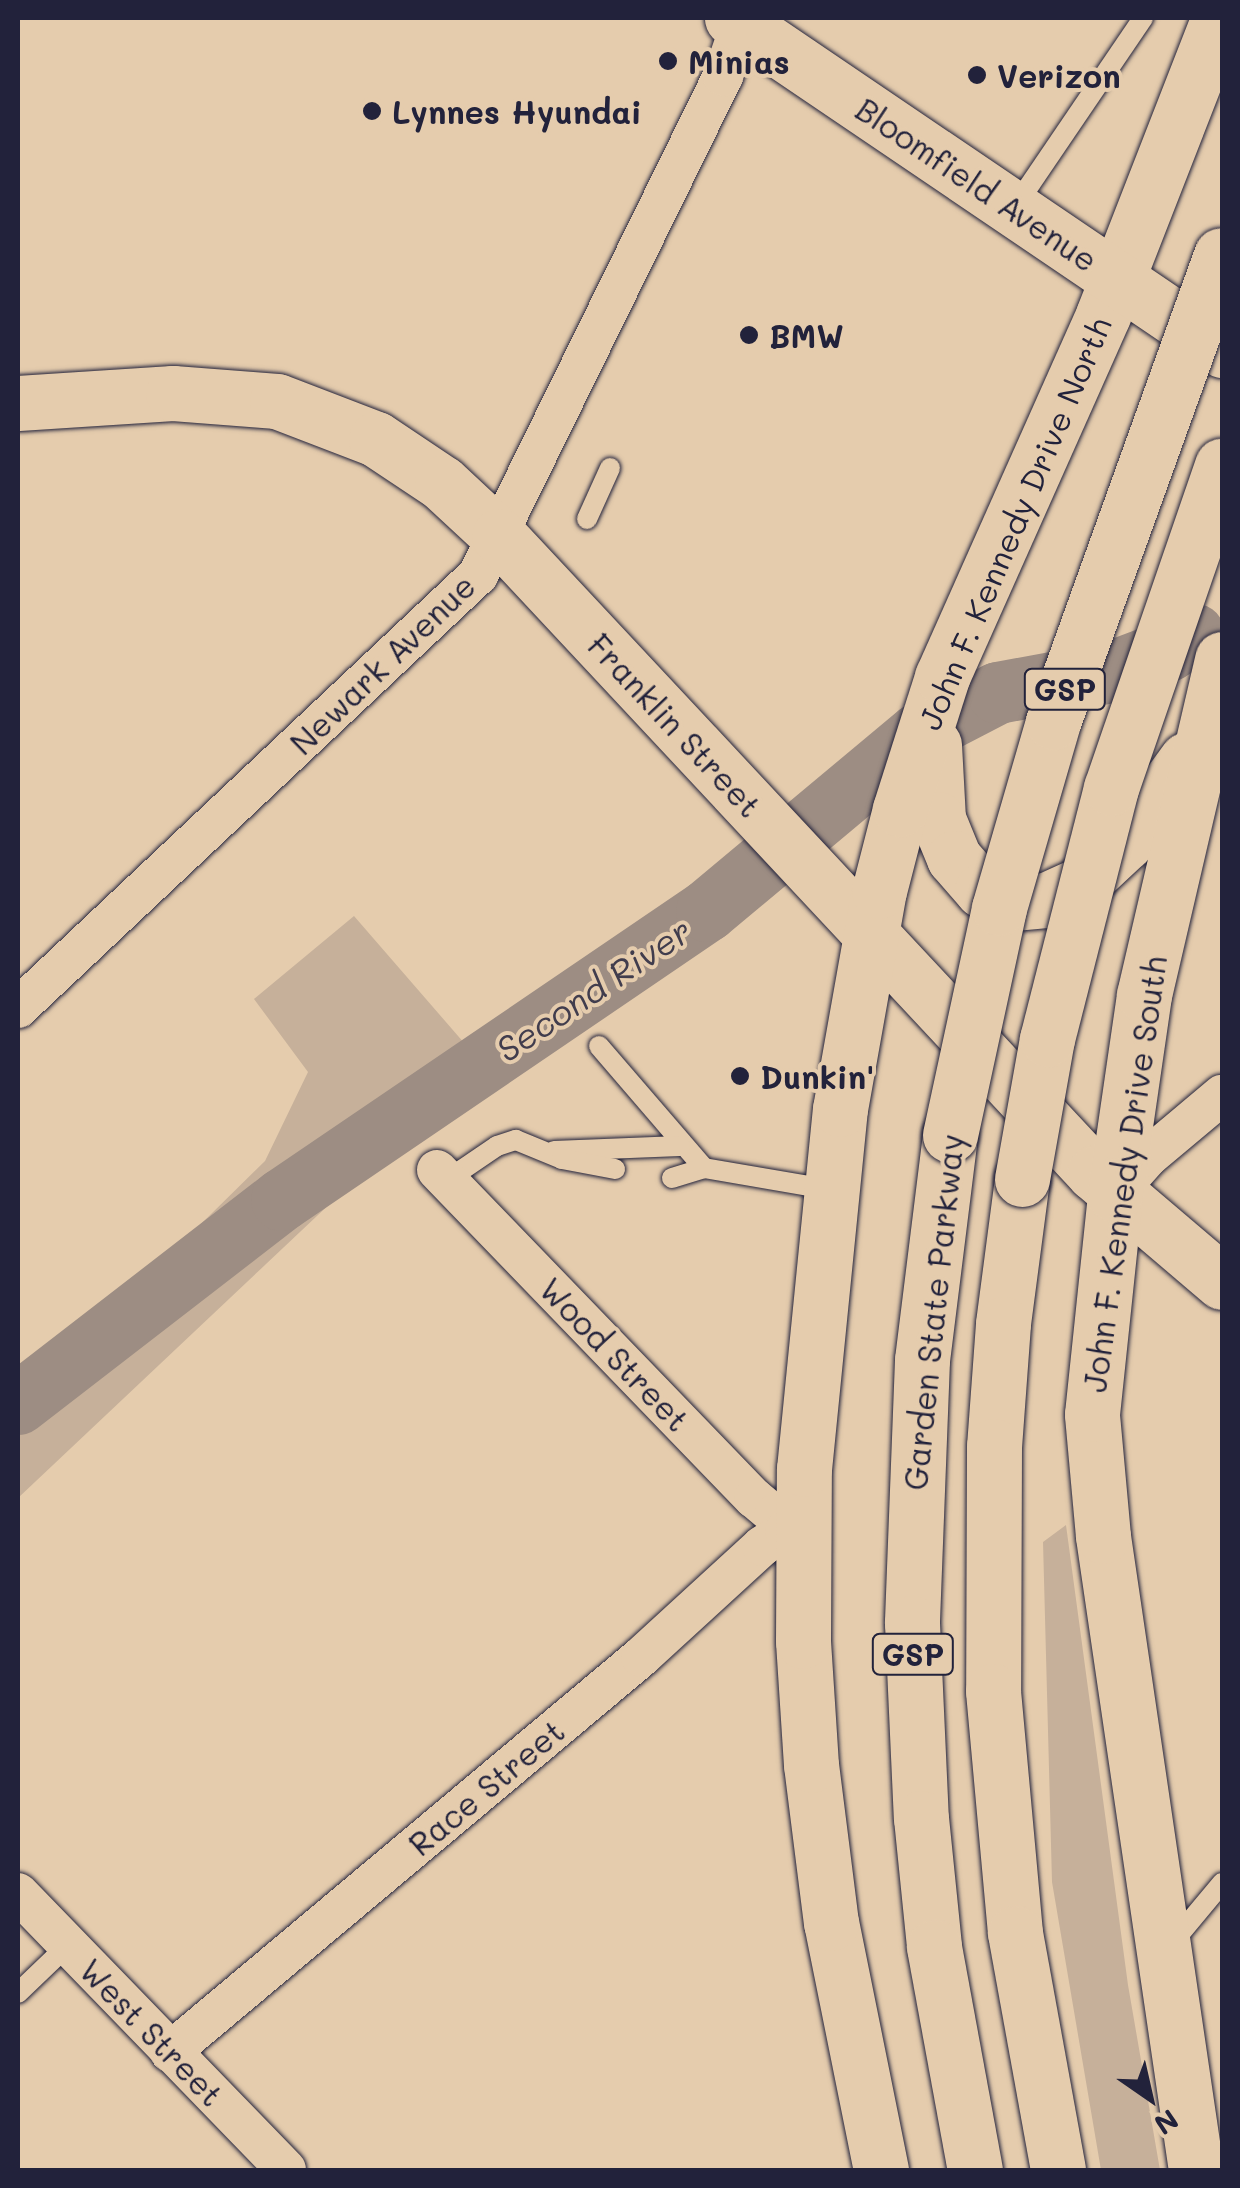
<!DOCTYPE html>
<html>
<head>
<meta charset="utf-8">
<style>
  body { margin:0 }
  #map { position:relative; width:1240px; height:2188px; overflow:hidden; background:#e5ccad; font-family:Mali,sans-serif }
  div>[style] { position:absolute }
  .green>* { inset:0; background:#c6b09a }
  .river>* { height:62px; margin:-31px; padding:0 31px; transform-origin:31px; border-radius:31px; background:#9d8d83 }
  .roads { filter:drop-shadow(0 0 2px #22223b) drop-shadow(0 0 2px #22223b) }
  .service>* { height:20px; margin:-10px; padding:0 10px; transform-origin:10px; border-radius:10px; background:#e5ccad }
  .minor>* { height:40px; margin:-20px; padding:0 20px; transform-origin:20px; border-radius:20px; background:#e5ccad }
  .secondary>* { height:55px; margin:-27.5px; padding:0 27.5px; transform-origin:27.5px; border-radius:27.5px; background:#e5ccad }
  .primary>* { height:55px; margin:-27.5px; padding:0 27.5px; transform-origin:27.5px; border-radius:27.5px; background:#e5ccad }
  .motorway>* { height:55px; margin:-27.5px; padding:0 27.5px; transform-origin:27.5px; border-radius:27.5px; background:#e5ccad }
  .bridges { filter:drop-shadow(0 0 2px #22223b) drop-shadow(0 0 2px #22223b) }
  .motorway-bridge>* { height:55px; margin:-27.5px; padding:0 27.5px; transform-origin:27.5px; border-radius:27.5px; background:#e5ccad }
  .dots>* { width:28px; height:28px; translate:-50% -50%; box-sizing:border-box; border:5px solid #e5ccad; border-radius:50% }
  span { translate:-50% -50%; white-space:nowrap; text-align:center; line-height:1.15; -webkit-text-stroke:8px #e5ccad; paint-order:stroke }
  .shield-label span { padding:2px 8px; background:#e5ccad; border:2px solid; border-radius:8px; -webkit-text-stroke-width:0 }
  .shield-label { font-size:30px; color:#22223b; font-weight:700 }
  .poi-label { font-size:32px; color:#22223b; font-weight:700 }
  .left { translate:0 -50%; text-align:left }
  .street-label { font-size:32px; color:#22223b }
  .water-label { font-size:35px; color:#413d4d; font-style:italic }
  .frame { position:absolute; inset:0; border:20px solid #22223b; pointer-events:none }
  .north { position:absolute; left:1100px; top:2048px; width:100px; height:100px; -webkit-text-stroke:8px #e5ccad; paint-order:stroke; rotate:146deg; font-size:28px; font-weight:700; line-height:40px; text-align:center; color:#22223b }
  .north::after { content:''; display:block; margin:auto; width:35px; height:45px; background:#22223b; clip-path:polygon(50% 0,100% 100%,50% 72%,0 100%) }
</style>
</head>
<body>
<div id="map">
  <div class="green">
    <div style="clip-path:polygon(354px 916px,465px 1044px,336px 1198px,18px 1498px,18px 1404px,265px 1161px,308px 1072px,254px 999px)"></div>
    <div style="clip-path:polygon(1066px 1525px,1128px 1985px,1160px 2170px,1101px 2170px,1052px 1882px,1043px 1542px)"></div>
  </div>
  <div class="river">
    <div style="left:18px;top:1404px;width:334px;rotate:-37.7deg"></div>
    <div style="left:282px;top:1200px;width:514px;rotate:-34.22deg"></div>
    <div style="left:707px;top:911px;width:276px;rotate:-39.9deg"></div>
    <div style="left:919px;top:734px;width:89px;rotate:-27.4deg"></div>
    <div style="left:998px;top:693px;width:116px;rotate:-10.4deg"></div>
    <div style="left:1112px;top:672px;width:60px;rotate:-20.6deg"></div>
    <div style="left:1168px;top:651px;width:31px;rotate:-32deg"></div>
  </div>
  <div class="roads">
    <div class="service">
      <div style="left:1014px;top:208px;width:230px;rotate:-55.8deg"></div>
      <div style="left:587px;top:519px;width:56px;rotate:-65.7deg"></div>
      <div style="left:599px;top:1046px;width:161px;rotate:49.3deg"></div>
      <div style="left:704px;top:1168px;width:125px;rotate:9.7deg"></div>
      <div style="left:554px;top:1151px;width:126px;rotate:-2.3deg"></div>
      <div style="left:672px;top:1178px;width:34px;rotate:-17deg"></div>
      <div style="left:447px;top:1180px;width:60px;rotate:-34.2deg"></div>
      <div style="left:497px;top:1146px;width:20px;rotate:-18deg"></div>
      <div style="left:516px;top:1140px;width:50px;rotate:22.4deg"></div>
      <div style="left:562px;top:1159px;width:54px;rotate:10.7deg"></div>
      <div style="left:1172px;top:1943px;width:78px;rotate:-50.2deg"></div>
      <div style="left:18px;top:1993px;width:69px;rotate:-43.8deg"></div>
    </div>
    <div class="minor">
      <div style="left:18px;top:1008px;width:632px;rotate:-43.27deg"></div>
      <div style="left:478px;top:575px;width:556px;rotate:-63.85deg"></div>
      <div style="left:723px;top:76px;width:61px;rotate:-71deg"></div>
      <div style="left:437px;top:1170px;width:456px;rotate:46deg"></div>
      <div style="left:754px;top:1498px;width:26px;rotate:40deg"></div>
      <div style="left:774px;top:1515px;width:30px;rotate:23deg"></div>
      <div style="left:1115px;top:1194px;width:50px;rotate:-48.3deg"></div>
      <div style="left:1148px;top:1157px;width:97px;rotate:-40deg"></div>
      <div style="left:18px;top:1893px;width:385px;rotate:45.9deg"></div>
      <div style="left:170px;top:2052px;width:615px;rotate:-39.98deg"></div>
      <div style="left:641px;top:1657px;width:164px;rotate:-42.5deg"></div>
      <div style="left:762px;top:1546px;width:27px;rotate:-33deg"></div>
      <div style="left:785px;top:1531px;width:17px;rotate:-13deg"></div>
    </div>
    <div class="secondary">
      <div style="left:18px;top:403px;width:155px;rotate:-3.7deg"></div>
      <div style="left:173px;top:393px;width:104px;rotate:4.4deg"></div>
      <div style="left:277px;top:401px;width:106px;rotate:21deg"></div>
      <div style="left:376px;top:439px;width:79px;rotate:33.7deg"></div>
      <div style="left:442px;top:483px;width:78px;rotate:42.9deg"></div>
      <div style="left:499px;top:536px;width:872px;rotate:46.95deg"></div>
      <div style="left:1094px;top:1173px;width:168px;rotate:40.4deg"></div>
      <div style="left:934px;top:745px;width:74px;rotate:86.9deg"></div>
      <div style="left:938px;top:819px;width:42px;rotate:67.7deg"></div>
      <div style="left:954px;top:858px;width:43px;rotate:48.8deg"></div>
      <div style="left:982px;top:890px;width:34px;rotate:23deg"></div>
      <div style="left:1013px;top:903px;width:33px;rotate:-5deg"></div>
      <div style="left:1046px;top:900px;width:37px;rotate:-24deg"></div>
      <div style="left:1080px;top:885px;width:63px;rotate:-43.1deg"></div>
      <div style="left:1126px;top:842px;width:102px;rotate:-53.8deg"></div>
      <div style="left:881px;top:2170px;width:252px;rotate:-101.4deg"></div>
      <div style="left:831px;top:1923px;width:159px;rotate:-97.2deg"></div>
      <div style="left:811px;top:1765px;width:124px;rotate:-93.7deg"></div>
      <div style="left:803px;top:1641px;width:172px;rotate:-89.7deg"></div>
      <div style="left:804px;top:1469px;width:362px;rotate:-84.3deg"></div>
      <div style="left:840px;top:1109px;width:221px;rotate:-79.9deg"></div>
      <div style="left:879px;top:891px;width:85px;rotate:-75.6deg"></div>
      <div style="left:900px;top:809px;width:139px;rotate:-72.3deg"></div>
      <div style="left:942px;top:677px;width:396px;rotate:-66deg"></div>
      <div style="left:1103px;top:315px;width:319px;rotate:-68.7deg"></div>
      <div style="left:1196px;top:2170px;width:641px;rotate:-98.35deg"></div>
      <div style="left:1103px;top:1536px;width:122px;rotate:-95.2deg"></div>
      <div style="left:1092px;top:1414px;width:221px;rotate:-84deg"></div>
      <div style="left:1115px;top:1194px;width:201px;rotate:-81.7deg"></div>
      <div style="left:1144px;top:995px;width:345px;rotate:-76.9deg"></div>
    </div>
    <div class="primary">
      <div style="left:732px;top:18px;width:592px;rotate:34.12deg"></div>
    </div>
    <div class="motorway">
      <div style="left:950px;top:1135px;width:227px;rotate:97.1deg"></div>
      <div style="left:922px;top:1360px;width:263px;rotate:92.2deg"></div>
      <div style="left:912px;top:1623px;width:195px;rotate:87.4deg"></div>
      <div style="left:921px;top:1818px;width:130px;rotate:84.2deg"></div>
      <div style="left:934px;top:1947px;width:227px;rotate:79.6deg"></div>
      <div style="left:1022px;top:1179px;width:146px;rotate:97.5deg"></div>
      <div style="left:1003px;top:1324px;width:122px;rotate:94.2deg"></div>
      <div style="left:994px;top:1446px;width:245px;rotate:90.2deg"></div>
      <div style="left:993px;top:1691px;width:243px;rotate:84.8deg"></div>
      <div style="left:1015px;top:1933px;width:241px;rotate:79.7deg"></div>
    </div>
  </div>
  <div class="bridges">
    <div class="motorway-bridge">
      <div style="left:950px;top:1135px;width:232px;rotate:-77.8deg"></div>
      <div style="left:999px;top:908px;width:194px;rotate:-73.8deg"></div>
      <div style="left:1053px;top:722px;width:496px;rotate:-70.2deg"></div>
      <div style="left:1022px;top:1179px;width:142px;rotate:-79.9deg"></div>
      <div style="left:1047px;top:1039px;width:259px;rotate:-75.7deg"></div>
      <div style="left:1111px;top:788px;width:341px;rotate:-71deg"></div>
    </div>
  </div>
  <div class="dots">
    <div style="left:668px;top:61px;background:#22223b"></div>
    <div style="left:977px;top:75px;background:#22223b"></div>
    <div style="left:372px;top:111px;background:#22223b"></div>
    <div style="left:749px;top:335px;background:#22223b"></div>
    <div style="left:740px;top:1076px;background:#22223b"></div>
  </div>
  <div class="shield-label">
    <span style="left:1065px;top:689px">GSP</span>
    <span style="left:913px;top:1654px">GSP</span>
  </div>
  <div class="poi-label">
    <span class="left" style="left:688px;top:61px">Minias</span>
    <span class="left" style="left:997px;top:75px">Verizon</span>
    <span class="left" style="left:392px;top:111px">Lynnes Hyundai</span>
    <span class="left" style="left:769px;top:335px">BMW</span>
    <span class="left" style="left:760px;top:1076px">Dunkin'</span>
  </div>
  <div class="street-label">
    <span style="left:977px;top:184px;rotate:34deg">Bloomfield Avenue</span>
    <span style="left:1014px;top:523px;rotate:-67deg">John F. Kennedy Drive North</span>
    <span style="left:382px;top:664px;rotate:-44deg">Newark Avenue</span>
    <span style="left:675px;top:725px;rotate:47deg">Franklin Street</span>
    <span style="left:1124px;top:1174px;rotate:-82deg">John F. Kennedy Drive South</span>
    <span style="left:933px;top:1312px;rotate:-84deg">Garden State Parkway</span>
    <span style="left:615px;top:1354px;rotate:46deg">Wood Street</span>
    <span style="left:486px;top:1787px;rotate:-40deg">Race Street</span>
    <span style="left:152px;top:2032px;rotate:46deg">West Street</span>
  </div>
  <div class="water-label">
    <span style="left:593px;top:989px;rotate:-34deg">Second River</span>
  </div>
  <div class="frame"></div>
  <div class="north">N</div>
</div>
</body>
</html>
